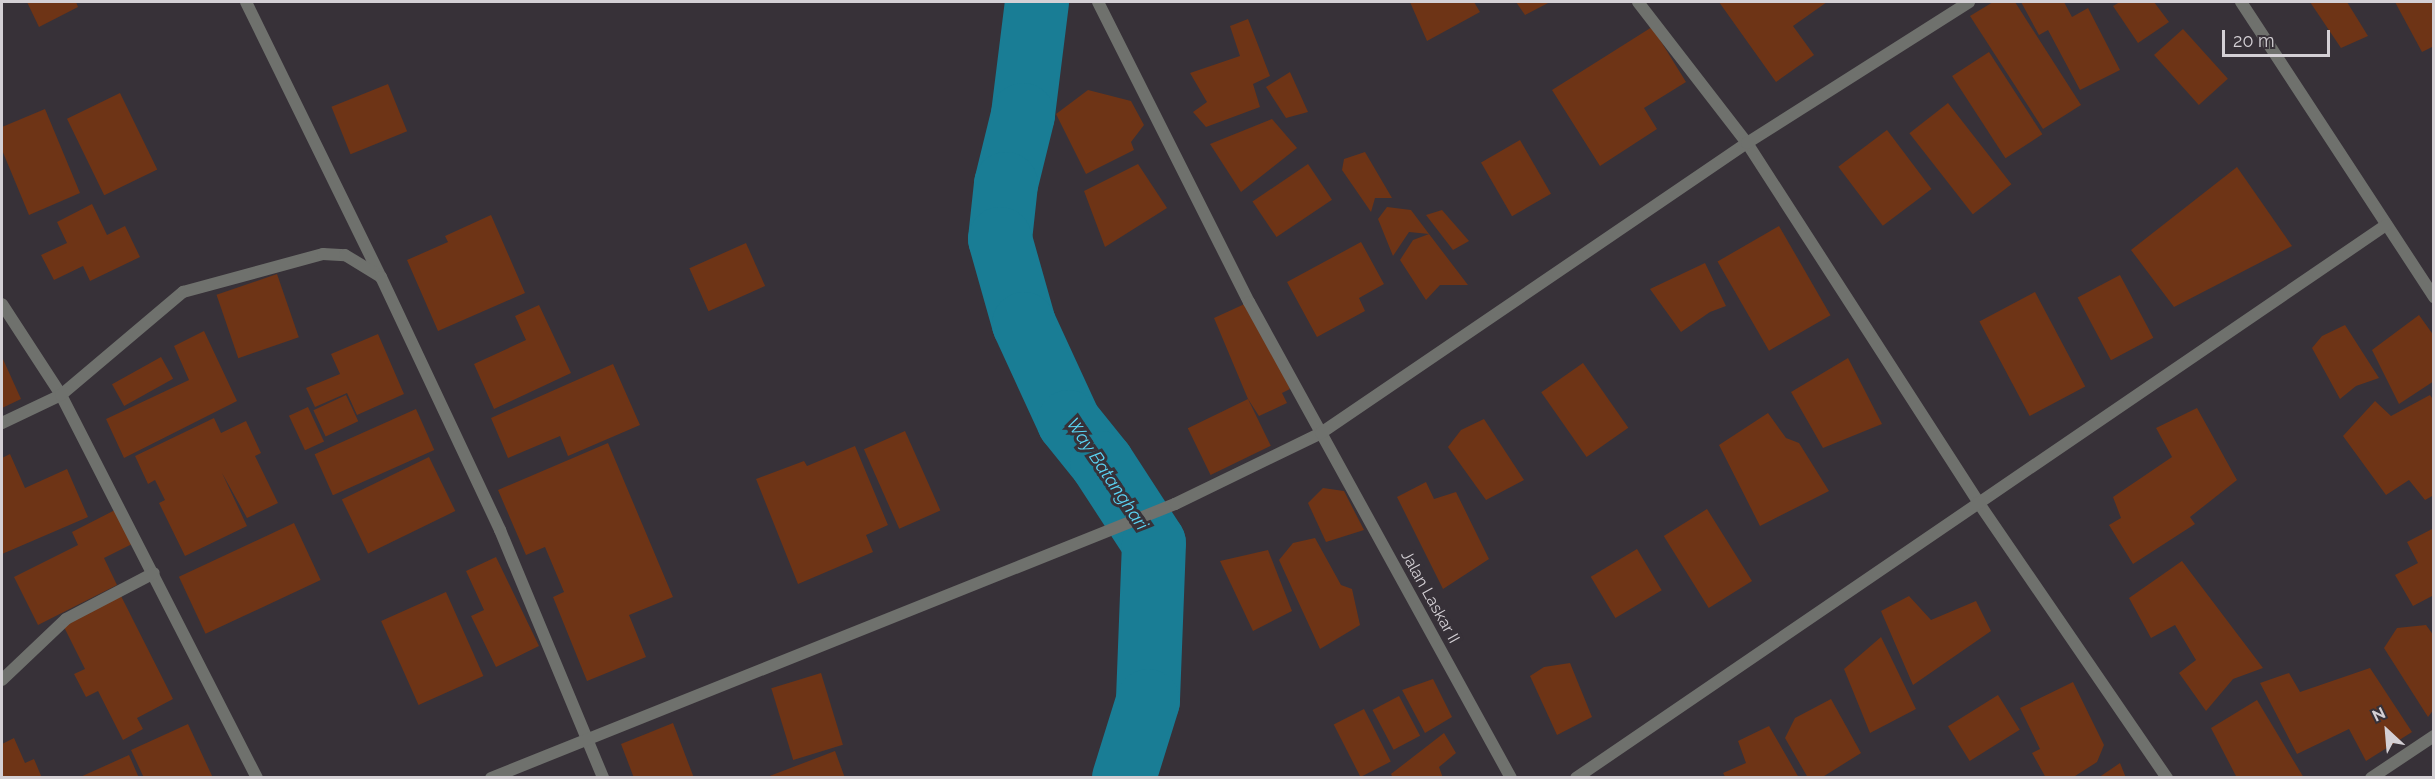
<!DOCTYPE html>
<html>
<head>
<meta charset="utf-8">
<style>
  body { margin:0 }
  #map { position:relative; width:2435px; height:779px; overflow:hidden; background:#373138; font-family:Raleway,sans-serif }
  div>[style] { position:absolute }
  .river>* { height:64px; margin:-32px; padding:0 32px; transform-origin:32px; border-radius:32px; background:#197d95 }
  .building>* { inset:0; background:#6e3416; transform-origin:0 0 }
  .street>* { height:12px; margin:-6px; padding:0 6px; transform-origin:6px; border-radius:6px; background:#6f716d }
  span { translate:-50% -50%; white-space:nowrap; text-align:center; line-height:1.15; -webkit-text-stroke:6px #373138; paint-order:stroke }
  .street-label { font-size:16px; color:#d4d0d5 }
  .water-label { font-size:18px; color:#5bd5f5; font-style:italic }
  .frame { position:absolute; inset:0; border:3px solid #d4d0d5; pointer-events:none }
  .north { position:absolute; left:2357px; top:701px; width:60px; height:60px; -webkit-text-stroke:4px #373138; paint-order:stroke; rotate:334deg; font-size:16px; font-weight:700; line-height:24px; text-align:center; color:#d4d0d5 }
  .north::after { content:''; display:block; margin:auto; width:21px; height:27px; background:#d4d0d5; clip-path:polygon(50% 0,100% 100%,50% 72%,0 100%) }
  .scale { position:absolute; left:2222px; top:30px; width:108px; height:27px; box-sizing:border-box; border:3px solid #d4d0d5; border-top:0; padding-left:8px; font-size:18px; line-height:21px; white-space:nowrap; color:#d4d0d5; -webkit-text-stroke:4px #373138; paint-order:stroke }
</style>
</head>
<body>
<div id="map">
  <div class="river">
    <div style="left:1037px;top:2px;width:114px;rotate:97.1deg"></div>
    <div style="left:1023px;top:115px;width:71px;rotate:103.8deg"></div>
    <div style="left:1006px;top:184px;width:55px;rotate:96.2deg"></div>
    <div style="left:1000px;top:239px;width:88px;rotate:74.2deg"></div>
    <div style="left:1024px;top:324px;width:108px;rotate:65.3deg"></div>
    <div style="left:1069px;top:422px;width:53px;rotate:51.2deg"></div>
    <div style="left:1102px;top:463px;width:95px;rotate:57deg"></div>
    <div style="left:1154px;top:543px;width:158px;rotate:92.2deg"></div>
    <div style="left:1148px;top:701px;width:81px;rotate:107.3deg"></div>
  </div>
  <div class="building">
    <div style="clip-path:polygon(27px 2px,76px 2px,78px 7px,39px 27px)"></div>
    <div style="clip-path:polygon(1410px 2px,1474px 2px,1480px 12px,1427px 41px)"></div>
    <div style="clip-path:polygon(1516px 2px,1550px 2px,1525px 15px)"></div>
    <div style="clip-path:polygon(1719px 2px,1827px 2px,1793px 26px,1814px 55px,1776px 82px)"></div>
    <div style="clip-path:polygon(1993px 2px,2015px 2px,2081px 105px,2043px 129px,1970px 16px)"></div>
    <div style="clip-path:polygon(2021px 2px,2064px 2px,2072px 17px,2088px 8px,2120px 70px,2080px 90px,2048px 30px,2039px 35px)"></div>
    <div style="clip-path:polygon(2120px 2px,2154px 2px,2169px 22px,2138px 43px,2113px 6px)"></div>
    <div style="clip-path:polygon(2310px 2px,2347px 2px,2368px 36px,2341px 48px)"></div>
    <div style="clip-path:polygon(2395px 2px,2434px 2px,2434px 46px,2422px 52px)"></div>
    <div style="clip-path:polygon(1248px 19px,1270px 76px,1253px 84px,1260px 107px,1206px 127px,1193px 112px,1207px 102px,1190px 73px,1240px 56px,1230px 26px)"></div>
    <div style="clip-path:polygon(1652px 27px,1686px 82px,1644px 108px,1657px 129px,1600px 166px,1552px 90px)"></div>
    <div style="left:2183px;top:29px;width:67px;height:39px;rotate:48deg"></div>
    <div style="left:1989px;top:52px;width:98px;height:44px;rotate:57deg"></div>
    <div style="clip-path:polygon(1290px 72px,1308px 112px,1286px 118px,1266px 87px)"></div>
    <div style="left:388px;top:84px;width:51px;height:61px;rotate:68deg"></div>
    <div style="clip-path:polygon(1088px 90px,1131px 101px,1144px 125px,1131px 142px,1134px 150px,1086px 174px,1056px 114px)"></div>
    <div style="left:120px;top:93px;width:85px;height:59px;rotate:64deg"></div>
    <div style="left:1948px;top:103px;width:103px;height:49px;rotate:52deg"></div>
    <div style="clip-path:polygon(45px 109px,80px 193px,29px 215px,2px 150px,2px 127px)"></div>
    <div style="clip-path:polygon(1272px 119px,1297px 148px,1241px 192px,1210px 144px)"></div>
    <div style="left:1887px;top:130px;width:74px;height:61px;rotate:53deg"></div>
    <div style="left:1520px;top:140px;width:62px;height:45px;rotate:60deg"></div>
    <div style="clip-path:polygon(1365px 152px,1392px 198px,1375px 198px,1371px 212px,1342px 170px,1344px 159px)"></div>
    <div style="clip-path:polygon(1138px 164px,1167px 208px,1105px 247px,1084px 191px)"></div>
    <div style="left:1308px;top:164px;width:43px;height:67px;rotate:56deg"></div>
    <div style="clip-path:polygon(2237px 167px,2292px 246px,2174px 307px,2131px 250px)"></div>
    <div style="clip-path:polygon(92px 204px,107px 235px,125px 226px,140px 257px,90px 281px,83px 266px,54px 280px,41px 255px,67px 243px,57px 222px)"></div>
    <div style="clip-path:polygon(1387px 207px,1411px 210px,1429px 234px,1409px 232px,1393px 256px,1378px 219px)"></div>
    <div style="clip-path:polygon(1442px 210px,1469px 241px,1453px 250px,1426px 215px)"></div>
    <div style="clip-path:polygon(491px 215px,525px 293px,438px 331px,407px 260px,448px 242px,445px 236px)"></div>
    <div style="left:1779px;top:226px;width:103px;height:71px;rotate:60deg"></div>
    <div style="clip-path:polygon(1429px 234px,1468px 285px,1440px 285px,1426px 300px,1400px 260px,1413px 240px)"></div>
    <div style="clip-path:polygon(1361px 242px,1384px 284px,1359px 298px,1365px 311px,1317px 337px,1287px 282px)"></div>
    <div style="left:746px;top:243px;width:47px;height:62px;rotate:66deg"></div>
    <div style="clip-path:polygon(1705px 263px,1726px 306px,1710px 312px,1681px 332px,1650px 289px)"></div>
    <div style="left:277px;top:274px;width:67px;height:64px;rotate:71deg"></div>
    <div style="left:2120px;top:275px;width:71px;height:48px;rotate:62deg"></div>
    <div style="left:2035px;top:292px;width:107px;height:63px;rotate:62deg"></div>
    <div style="clip-path:polygon(1249px 302px,1290px 389px,1282px 393px,1287px 403px,1259px 416px,1248px 399px,1214px 318px)"></div>
    <div style="clip-path:polygon(539px 305px,571px 373px,494px 409px,474px 364px,526px 340px,515px 316px)"></div>
    <div style="clip-path:polygon(2419px 315px,2434px 336px,2434px 381px,2399px 404px,2372px 350px)"></div>
    <div style="clip-path:polygon(2345px 325px,2379px 378px,2356px 386px,2340px 399px,2312px 348px,2322px 336px)"></div>
    <div style="clip-path:polygon(204px 331px,237px 401px,124px 458px,106px 419px,189px 380px,174px 346px)"></div>
    <div style="clip-path:polygon(378px 334px,404px 394px,357px 415px,347px 393px,315px 407px,306px 388px,340px 374px,331px 354px)"></div>
    <div style="clip-path:polygon(2px 357px,21px 399px,2px 408px)"></div>
    <div style="left:161px;top:357px;width:25px;height:56px;rotate:61deg"></div>
    <div style="clip-path:polygon(1848px 358px,1882px 424px,1823px 448px,1791px 392px)"></div>
    <div style="left:1583px;top:363px;width:79px;height:51px;rotate:55deg"></div>
    <div style="clip-path:polygon(613px 364px,640px 425px,568px 456px,560px 436px,508px 458px,491px 418px)"></div>
    <div style="left:346px;top:395px;width:29px;height:36px;rotate:65deg"></div>
    <div style="clip-path:polygon(2430px 395px,2434px 401px,2434px 495px,2425px 500px,2409px 480px,2386px 495px,2343px 436px,2375px 401px,2391px 416px)"></div>
    <div style="left:1248px;top:399px;width:52px;height:67px;rotate:64deg"></div>
    <div style="left:308px;top:407px;width:38px;height:21px;rotate:65deg"></div>
    <div style="clip-path:polygon(2197px 408px,2237px 480px,2190px 517px,2195px 524px,2133px 564px,2109px 525px,2121px 518px,2113px 497px,2172px 457px,2156px 428px)"></div>
    <div style="left:416px;top:409px;width:45px;height:111px;rotate:66deg"></div>
    <div style="clip-path:polygon(1768px 413px,1786px 438px,1799px 443px,1829px 491px,1760px 526px,1719px 445px)"></div>
    <div style="clip-path:polygon(214px 418px,221px 433px,246px 421px,261px 453px,255px 456px,278px 503px,247px 518px,222px 473px,247px 526px,185px 556px,159px 503px,165px 500px,155px 480px,148px 484px,135px 456px)"></div>
    <div style="clip-path:polygon(1484px 419px,1524px 480px,1486px 500px,1448px 447px,1461px 430px)"></div>
    <div style="left:905px;top:431px;width:87px;height:45px;rotate:66deg"></div>
    <div style="clip-path:polygon(608px 443px,673px 597px,629px 615px,646px 657px,587px 681px,553px 597px,564px 592px,545px 547px,526px 555px,498px 490px)"></div>
    <div style="clip-path:polygon(855px 446px,888px 525px,866px 535px,873px 552px,798px 584px,756px 479px,804px 461px,807px 466px)"></div>
    <div style="clip-path:polygon(10px 454px,25px 488px,67px 469px,88px 517px,2px 554px,2px 458px)"></div>
    <div style="left:429px;top:457px;width:60px;height:97px;rotate:64deg"></div>
    <div style="clip-path:polygon(1426px 482px,1434px 499px,1456px 492px,1489px 559px,1443px 589px,1397px 497px)"></div>
    <div style="clip-path:polygon(1323px 488px,1344px 491px,1364px 530px,1326px 542px,1308px 503px)"></div>
    <div style="left:1707px;top:509px;width:85px;height:51px;rotate:58deg"></div>
    <div style="clip-path:polygon(115px 510px,132px 544px,104px 558px,117px 585px,38px 625px,14px 577px,78px 545px,72px 532px)"></div>
    <div style="left:294px;top:523px;width:63px;height:127px;rotate:65deg"></div>
    <div style="clip-path:polygon(2434px 528px,2434px 595px,2413px 606px,2395px 575px,2418px 563px,2407px 542px)"></div>
    <div style="clip-path:polygon(1315px 538px,1341px 585px,1352px 589px,1360px 625px,1320px 649px,1279px 560px,1293px 543px)"></div>
    <div style="left:1637px;top:549px;width:48px;height:54px;rotate:59deg"></div>
    <div style="clip-path:polygon(1268px 550px,1292px 611px,1253px 631px,1220px 561px)"></div>
    <div style="clip-path:polygon(496px 557px,539px 646px,496px 667px,471px 616px,484px 610px,466px 571px)"></div>
    <div style="clip-path:polygon(2182px 561px,2263px 668px,2233px 679px,2206px 711px,2179px 673px,2196px 660px,2175px 625px,2151px 638px,2129px 598px)"></div>
    <div style="left:446px;top:592px;width:92px;height:71px;rotate:66deg"></div>
    <div style="clip-path:polygon(121px 596px,173px 699px,137px 718px,143px 729px,123px 740px,98px 691px,86px 697px,74px 674px,85px 669px,63px 625px)"></div>
    <div style="clip-path:polygon(1909px 596px,1931px 620px,1976px 601px,1991px 631px,1913px 685px,1881px 611px)"></div>
    <div style="clip-path:polygon(2426px 625px,2434px 636px,2434px 709px,2428px 717px,2384px 648px,2397px 628px)"></div>
    <div style="clip-path:polygon(1881px 637px,1916px 709px,1870px 733px,1844px 669px)"></div>
    <div style="clip-path:polygon(1570px 663px,1592px 717px,1557px 735px,1530px 676px,1544px 667px)"></div>
    <div style="clip-path:polygon(2370px 668px,2412px 732px,2366px 761px,2349px 729px,2297px 754px,2260px 683px,2289px 673px,2300px 692px)"></div>
    <div style="left:821px;top:673px;width:75px;height:52px;rotate:73deg"></div>
    <div style="clip-path:polygon(1433px 679px,1452px 717px,1425px 733px,1402px 690px)"></div>
    <div style="clip-path:polygon(2073px 682px,2104px 745px,2097px 762px,2072px 778px,2046px 778px,2032px 753px,2040px 749px,2020px 708px)"></div>
    <div style="left:1998px;top:695px;width:41px;height:59px;rotate:58deg"></div>
    <div style="left:1399px;top:696px;width:45px;height:30px;rotate:62deg"></div>
    <div style="clip-path:polygon(1831px 699px,1861px 753px,1821px 778px,1808px 778px,1785px 738px,1795px 718px)"></div>
    <div style="clip-path:polygon(2257px 700px,2304px 778px,2237px 778px,2211px 728px)"></div>
    <div style="left:1364px;top:709px;width:59px;height:34px;rotate:63deg"></div>
    <div style="clip-path:polygon(673px 723px,694px 778px,634px 778px,621px 744px)"></div>
    <div style="clip-path:polygon(188px 724px,213px 778px,144px 778px,131px 750px)"></div>
    <div style="clip-path:polygon(1769px 726px,1799px 778px,1726px 778px,1723px 773px,1746px 763px,1738px 741px)"></div>
    <div style="clip-path:polygon(1444px 733px,1456px 753px,1439px 767px,1443px 778px,1393px 778px,1391px 774px)"></div>
    <div style="clip-path:polygon(14px 738px,25px 763px,34px 759px,42px 778px,2px 778px,2px 744px)"></div>
    <div style="clip-path:polygon(835px 751px,845px 778px,767px 778px,767px 777px)"></div>
    <div style="clip-path:polygon(129px 755px,139px 778px,78px 778px)"></div>
    <div style="clip-path:polygon(2120px 763px,2126px 778px,2098px 778px)"></div>
  </div>
  <div class="street">
    <div style="left:246px;top:2px;width:306px;rotate:63.9deg"></div>
    <div style="left:1098px;top:2px;width:336px;rotate:63.3deg"></div>
    <div style="left:1249px;top:302px;width:543px;rotate:61.17deg"></div>
    <div style="left:1638px;top:2px;width:178px;rotate:52.3deg"></div>
    <div style="left:1747px;top:143px;width:427px;rotate:57.2deg"></div>
    <div style="left:1978px;top:502px;width:335px;rotate:55.6deg"></div>
    <div style="left:2241px;top:2px;width:353px;rotate:56.8deg"></div>
    <div style="left:2px;top:304px;width:108px;rotate:57deg"></div>
    <div style="left:61px;top:395px;width:430px;rotate:62.9deg"></div>
    <div style="left:2px;top:423px;width:65px;rotate:-25.4deg"></div>
    <div style="left:61px;top:395px;width:160px;rotate:-40.2deg"></div>
    <div style="left:183px;top:292px;width:145px;rotate:-15.2deg"></div>
    <div style="left:323px;top:254px;width:22px;rotate:3deg"></div>
    <div style="left:345px;top:255px;width:42px;rotate:31.4deg"></div>
    <div style="left:381px;top:277px;width:280px;rotate:64.8deg"></div>
    <div style="left:500px;top:530px;width:269px;rotate:67.4deg"></div>
    <div style="left:2px;top:680px;width:88px;rotate:-43.6deg"></div>
    <div style="left:66px;top:619px;width:99px;rotate:-27.6deg"></div>
    <div style="left:491px;top:778px;width:737px;rotate:-21.83deg"></div>
    <div style="left:1175px;top:504px;width:162px;rotate:-25.9deg"></div>
    <div style="left:1321px;top:433px;width:515px;rotate:-34.25deg"></div>
    <div style="left:1747px;top:143px;width:263px;rotate:-32.4deg"></div>
    <div style="left:1576px;top:778px;width:981px;rotate:-34.32deg"></div>
    <div style="left:2371px;top:778px;width:76px;rotate:-33.7deg"></div>
  </div>
  <div class="street-label">
    <span style="left:1430px;top:597px;rotate:61deg">Jalan Laskar II</span>
  </div>
  <div class="water-label">
    <span style="left:1107px;top:474px;rotate:56deg">Way Batanghari</span>
  </div>
  <div class="frame"></div>
  <div class="north">N</div>
  <div class="scale">20 m</div>
</div>
</body>
</html>
